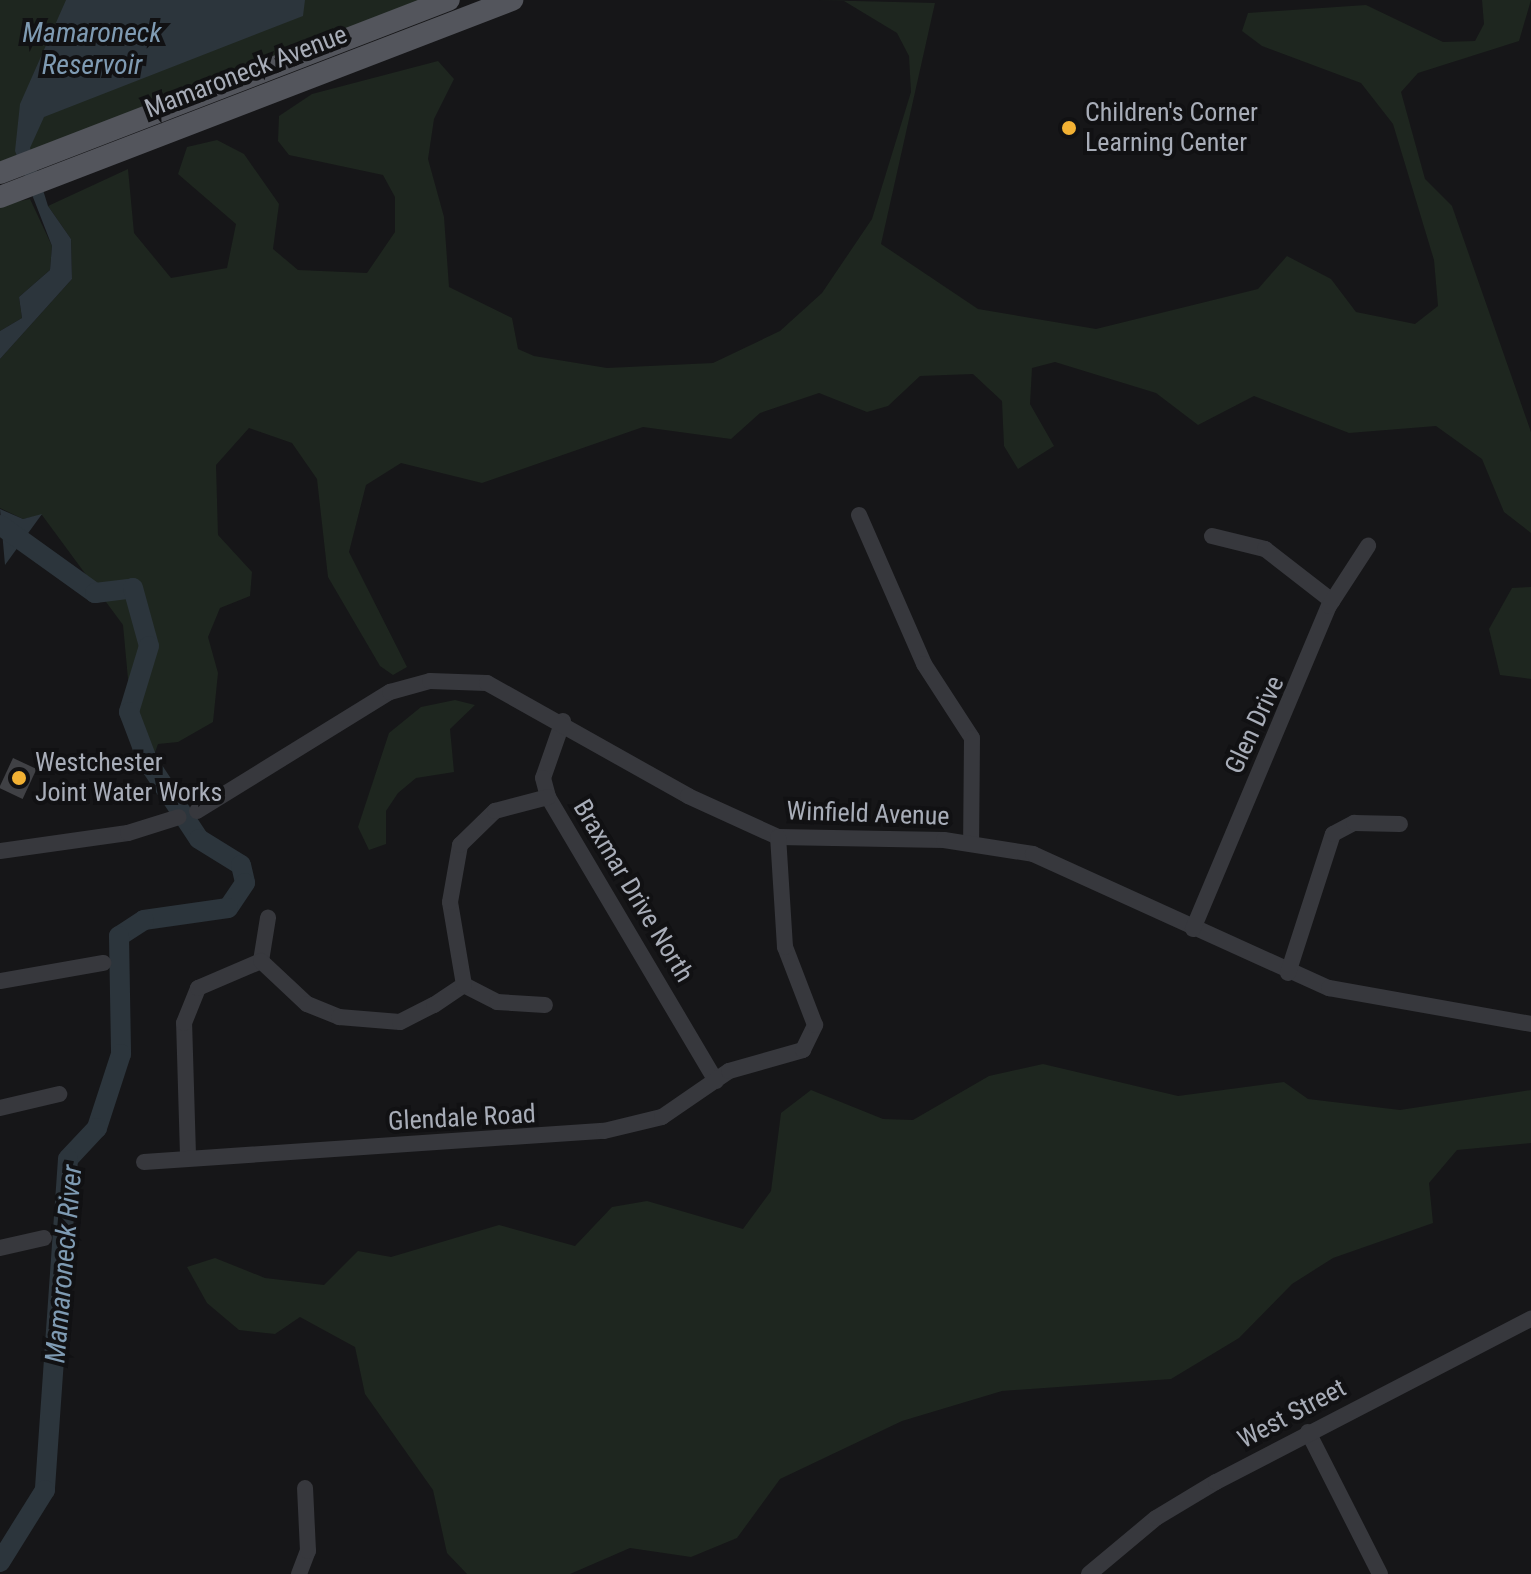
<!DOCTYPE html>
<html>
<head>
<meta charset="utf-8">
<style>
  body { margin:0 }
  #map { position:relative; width:1531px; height:1574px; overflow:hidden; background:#161618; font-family:"Roboto Condensed",sans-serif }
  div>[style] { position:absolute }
  .green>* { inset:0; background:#1e261f }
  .water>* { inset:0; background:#2c353c }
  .river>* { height:20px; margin:-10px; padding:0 10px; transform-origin:10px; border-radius:10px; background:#2c353c }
  .building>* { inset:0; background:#404145; transform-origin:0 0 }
  .minor>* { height:16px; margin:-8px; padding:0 8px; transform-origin:8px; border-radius:8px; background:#37383d }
  .major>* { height:22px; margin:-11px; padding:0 11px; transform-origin:11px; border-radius:11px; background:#53555c }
  .dots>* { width:22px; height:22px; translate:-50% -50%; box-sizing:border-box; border:4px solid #111113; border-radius:50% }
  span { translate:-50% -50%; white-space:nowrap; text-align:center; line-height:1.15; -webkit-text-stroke:8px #111113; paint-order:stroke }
  .street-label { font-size:26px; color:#a8adb8 }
  .poi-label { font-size:26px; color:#a8adb8 }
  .left { translate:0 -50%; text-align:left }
  .water-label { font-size:28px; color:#7f9bb3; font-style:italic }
</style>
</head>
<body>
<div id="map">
  <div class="green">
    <div style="clip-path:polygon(0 0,425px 0,0 162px)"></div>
    <div style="clip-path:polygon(814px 0,935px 3px,881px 244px,978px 309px,1096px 329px,1258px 289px,1287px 256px,1331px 279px,1356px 312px,1415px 324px,1438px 306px,1434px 260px,1393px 124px,1361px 83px,1262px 46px,1242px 31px,1248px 13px,1366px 5px,1443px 42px,1475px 41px,1484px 24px,1482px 0,1531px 0,1519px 41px,1418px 73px,1401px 92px,1425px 179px,1452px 206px,1531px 432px,1531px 533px,1504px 512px,1482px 459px,1436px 426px,1349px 433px,1254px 396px,1198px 425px,1156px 393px,1055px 362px,1032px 368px,1030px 404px,1054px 446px,1018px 469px,1004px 446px,1002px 401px,973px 374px,920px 376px,888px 406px,867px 412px,819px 393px,760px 413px,731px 439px,643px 427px,482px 483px,401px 463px,366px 485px,349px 552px,407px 667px,393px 675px,380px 666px,328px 577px,317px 479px,292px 443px,249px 428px,216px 465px,218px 535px,252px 572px,250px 596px,220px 608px,208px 637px,218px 673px,213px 722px,178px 742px,158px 744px,147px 775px,136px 765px,123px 625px,42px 515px,23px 519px,0 508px,0 359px,72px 279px,71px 239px,48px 206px,128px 169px,134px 233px,171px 278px,227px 268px,236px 224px,178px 174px,187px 147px,217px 140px,244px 154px,279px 204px,273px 249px,298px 270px,367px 273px,395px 232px,395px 197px,383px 175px,289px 155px,278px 141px,279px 116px,312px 94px,438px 61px,454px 79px,434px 119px,428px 159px,444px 217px,449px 287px,512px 318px,518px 349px,534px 356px,607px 368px,713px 363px,780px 331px,822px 293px,872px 219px,911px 92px,909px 56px,897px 33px,844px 1px)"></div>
    <div style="clip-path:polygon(30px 199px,52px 246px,50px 270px,19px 297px,22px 318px,0 331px,0 205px)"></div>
    <div style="clip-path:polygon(1531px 587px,1531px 679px,1500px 675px,1489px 629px,1512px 588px)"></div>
    <div style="clip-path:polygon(455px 700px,475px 705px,450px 729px,454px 772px,416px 778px,398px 793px,386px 811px,386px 844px,369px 850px,358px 827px,389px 733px,421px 707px)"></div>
    <div style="clip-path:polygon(1043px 1064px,1178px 1096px,1284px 1082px,1308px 1099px,1400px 1110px,1531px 1090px,1531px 1143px,1457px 1150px,1429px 1183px,1433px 1223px,1333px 1258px,1292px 1284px,1239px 1338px,1171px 1379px,1002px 1391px,902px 1421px,780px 1479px,737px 1538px,691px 1557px,630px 1548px,570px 1574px,467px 1574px,447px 1553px,433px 1490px,365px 1394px,355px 1347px,300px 1317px,275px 1334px,239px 1330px,207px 1303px,187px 1267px,215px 1258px,265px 1278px,324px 1285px,358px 1251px,391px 1257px,499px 1225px,575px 1246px,612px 1207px,647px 1201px,743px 1229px,771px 1191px,781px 1113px,811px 1090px,883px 1119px,913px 1120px,989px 1076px)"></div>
  </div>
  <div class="water">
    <div style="clip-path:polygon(66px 0,305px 0,303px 16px,44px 117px,30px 148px,48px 206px,71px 239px,72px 279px,0 359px,0 331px,22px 318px,19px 297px,50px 270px,52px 246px,15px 151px,20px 104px)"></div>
    <div style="clip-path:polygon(0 509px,23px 519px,42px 514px,5px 565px)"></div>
  </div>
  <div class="river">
    <div style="left:0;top:525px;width:117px;rotate:35.6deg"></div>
    <div style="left:95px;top:593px;width:38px;rotate:-7deg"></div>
    <div style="left:133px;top:588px;width:60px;rotate:74.6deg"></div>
    <div style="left:149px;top:646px;width:69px;rotate:106.9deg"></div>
    <div style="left:129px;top:712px;width:53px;rotate:69.2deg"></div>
    <div style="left:148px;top:762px;width:92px;rotate:56.5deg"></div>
    <div style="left:199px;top:839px;width:49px;rotate:31.8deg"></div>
    <div style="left:241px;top:865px;width:18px;rotate:77deg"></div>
    <div style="left:245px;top:883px;width:30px;rotate:124deg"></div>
    <div style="left:228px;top:908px;width:85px;rotate:171.9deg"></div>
    <div style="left:144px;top:920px;width:30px;rotate:147deg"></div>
    <div style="left:119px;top:936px;width:118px;rotate:89deg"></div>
    <div style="left:121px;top:1054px;width:78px;rotate:108deg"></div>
    <div style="left:97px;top:1128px;width:42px;rotate:133.1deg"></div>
    <div style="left:68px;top:1159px;width:332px;rotate:94deg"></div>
    <div style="left:45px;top:1490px;width:85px;rotate:122deg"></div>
  </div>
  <div class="building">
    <div style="left:13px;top:758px;width:26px;height:33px;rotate:25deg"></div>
  </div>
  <div class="minor">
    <div style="left:859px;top:515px;width:163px;rotate:66.4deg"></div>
    <div style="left:924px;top:664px;width:88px;rotate:57deg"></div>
    <div style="left:972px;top:738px;width:106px;rotate:90.5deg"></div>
    <div style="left:1212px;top:536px;width:55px;rotate:13.8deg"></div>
    <div style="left:1265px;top:549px;width:85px;rotate:37.8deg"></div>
    <div style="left:563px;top:721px;width:60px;rotate:109.3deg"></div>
    <div style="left:543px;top:778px;width:20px;rotate:75deg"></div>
    <div style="left:548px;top:797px;width:330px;rotate:59.4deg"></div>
    <div style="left:197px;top:811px;width:227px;rotate:-31.7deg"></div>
    <div style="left:390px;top:692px;width:41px;rotate:-15.4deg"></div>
    <div style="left:430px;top:681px;width:57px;rotate:2deg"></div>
    <div style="left:487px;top:683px;width:231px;rotate:29.3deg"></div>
    <div style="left:688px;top:796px;width:99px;rotate:24.5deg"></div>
    <div style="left:778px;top:837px;width:166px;rotate:1deg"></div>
    <div style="left:944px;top:840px;width:90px;rotate:8.9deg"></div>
    <div style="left:1033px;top:854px;width:325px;rotate:24.4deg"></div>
    <div style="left:1329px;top:988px;width:205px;rotate:10.1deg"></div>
    <div style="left:0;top:851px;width:129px;rotate:-8deg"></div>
    <div style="left:128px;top:833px;width:53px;rotate:-17.4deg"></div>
    <div style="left:1193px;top:929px;width:350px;rotate:-67.2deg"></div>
    <div style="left:1329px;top:606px;width:72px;rotate:-57deg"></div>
    <div style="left:261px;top:961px;width:44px;rotate:-80.8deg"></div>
    <div style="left:1288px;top:973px;width:146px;rotate:-72.1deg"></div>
    <div style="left:1333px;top:834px;width:24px;rotate:-28deg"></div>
    <div style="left:1354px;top:823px;width:46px;rotate:1.2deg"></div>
    <div style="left:0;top:981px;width:105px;rotate:-9.9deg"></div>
    <div style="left:464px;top:985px;width:37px;rotate:27deg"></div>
    <div style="left:497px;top:1002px;width:48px;rotate:3.6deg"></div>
    <div style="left:0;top:1108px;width:61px;rotate:-13.3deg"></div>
    <div style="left:188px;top:1155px;width:132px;rotate:-91.7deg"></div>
    <div style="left:184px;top:1023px;width:38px;rotate:-68deg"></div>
    <div style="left:198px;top:988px;width:69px;rotate:-23.2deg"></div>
    <div style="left:261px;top:961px;width:63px;rotate:43.1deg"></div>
    <div style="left:307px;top:1004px;width:35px;rotate:22deg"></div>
    <div style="left:339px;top:1017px;width:61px;rotate:4.7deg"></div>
    <div style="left:400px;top:1022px;width:38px;rotate:-27deg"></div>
    <div style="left:434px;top:1005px;width:36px;rotate:-34deg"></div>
    <div style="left:464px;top:985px;width:84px;rotate:-99.6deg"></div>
    <div style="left:450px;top:902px;width:58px;rotate:-80deg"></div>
    <div style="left:460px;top:845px;width:49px;rotate:-44.2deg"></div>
    <div style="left:495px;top:811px;width:55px;rotate:-14.8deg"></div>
    <div style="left:144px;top:1162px;width:461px;rotate:-3.9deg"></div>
    <div style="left:604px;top:1131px;width:60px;rotate:-13.6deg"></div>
    <div style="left:662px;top:1117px;width:81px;rotate:-34.5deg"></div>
    <div style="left:729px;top:1071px;width:77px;rotate:-15.8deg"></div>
    <div style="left:803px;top:1050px;width:28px;rotate:-64deg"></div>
    <div style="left:815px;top:1025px;width:84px;rotate:-111deg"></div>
    <div style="left:785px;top:947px;width:110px;rotate:-93.6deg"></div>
    <div style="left:0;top:1248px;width:45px;rotate:-12.8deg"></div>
    <div style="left:1308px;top:1432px;width:159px;rotate:63.1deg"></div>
    <div style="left:299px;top:1574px;width:25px;rotate:-69deg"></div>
    <div style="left:308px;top:1551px;width:63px;rotate:-92.7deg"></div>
    <div style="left:1089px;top:1574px;width:87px;rotate:-39.9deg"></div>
    <div style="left:1156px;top:1518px;width:70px;rotate:-31deg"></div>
    <div style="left:1216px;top:1482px;width:355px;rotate:-27.4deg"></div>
  </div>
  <div class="major">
    <div style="left:0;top:173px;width:481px;rotate:-21.1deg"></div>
    <div style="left:0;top:197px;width:549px;rotate:-21.05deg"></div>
  </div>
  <div class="dots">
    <div style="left:1069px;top:128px;background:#f2b134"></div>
    <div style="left:19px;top:778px;background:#f2b134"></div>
  </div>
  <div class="street-label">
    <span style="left:246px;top:72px;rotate:-21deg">Mamaroneck Avenue</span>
    <span style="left:1255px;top:725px;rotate:-65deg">Glen Drive</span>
    <span style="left:868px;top:814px;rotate:2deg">Winfield Avenue</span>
    <span style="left:633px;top:891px;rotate:59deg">Braxmar Drive North</span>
    <span style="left:462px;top:1118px;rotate:-3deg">Glendale Road</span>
    <span style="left:1292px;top:1414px;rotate:-28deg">West Street</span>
  </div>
  <div class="poi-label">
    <span class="left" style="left:1085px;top:128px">Children's Corner<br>Learning Center</span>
    <span class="left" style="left:35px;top:778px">Westchester<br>Joint Water Works</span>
  </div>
  <div class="water-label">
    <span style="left:92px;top:49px">Mamaroneck<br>Reservoir</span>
    <span style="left:64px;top:1264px;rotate:-85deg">Mamaroneck River</span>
  </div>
</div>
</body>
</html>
